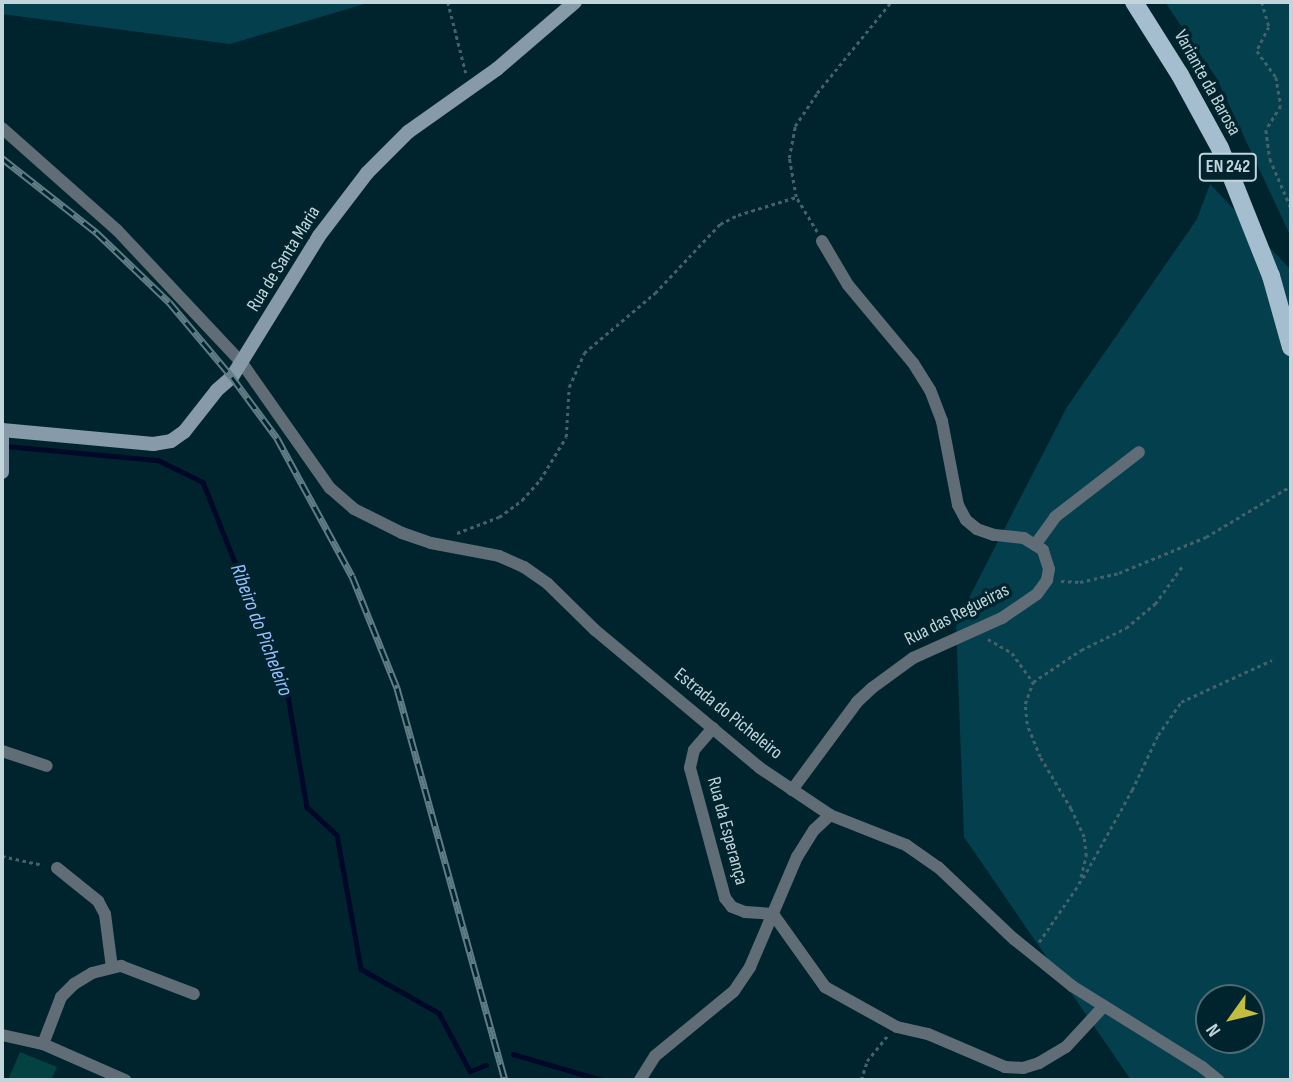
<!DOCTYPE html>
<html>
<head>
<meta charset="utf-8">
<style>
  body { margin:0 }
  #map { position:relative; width:1293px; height:1082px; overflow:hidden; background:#00242d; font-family:"Sofia Sans Condensed",sans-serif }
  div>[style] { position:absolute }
  .green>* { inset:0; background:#033f4c }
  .stream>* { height:4.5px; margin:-2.25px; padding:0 2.25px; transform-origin:2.25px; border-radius:2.25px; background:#000727 }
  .building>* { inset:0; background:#044141 }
  .path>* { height:2.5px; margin-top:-1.25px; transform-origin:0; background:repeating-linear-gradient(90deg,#44626a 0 3.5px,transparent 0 7px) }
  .street>* { height:12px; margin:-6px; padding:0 6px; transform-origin:6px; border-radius:6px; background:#616d76 }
  .secondary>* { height:14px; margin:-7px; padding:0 7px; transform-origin:7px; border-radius:7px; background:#879aa8 }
  .primary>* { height:18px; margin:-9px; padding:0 9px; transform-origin:9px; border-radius:9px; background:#a4bdcf }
  .rail>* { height:7px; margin-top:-3.5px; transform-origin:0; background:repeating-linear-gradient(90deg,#00242d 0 13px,#607c84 0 26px); box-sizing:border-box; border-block:2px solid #607c84 }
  span { translate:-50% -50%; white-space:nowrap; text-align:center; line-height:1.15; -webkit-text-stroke:7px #00242d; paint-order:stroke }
  .shield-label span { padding:2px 5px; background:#00242d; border:2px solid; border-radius:5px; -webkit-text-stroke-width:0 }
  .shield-label { font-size:18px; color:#c2d5db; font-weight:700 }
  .street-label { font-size:19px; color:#c2d5db }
  .water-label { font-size:21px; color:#99bfff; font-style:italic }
  .frame { position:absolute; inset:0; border:4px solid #c2d5db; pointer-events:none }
  .north { position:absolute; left:1195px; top:984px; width:70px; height:70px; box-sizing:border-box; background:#00242d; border:2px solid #4e6b73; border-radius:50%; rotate:236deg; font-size:19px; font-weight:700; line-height:28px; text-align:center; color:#c2d5db }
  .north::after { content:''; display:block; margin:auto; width:24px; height:32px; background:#c2bd3f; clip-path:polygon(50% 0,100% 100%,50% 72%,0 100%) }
</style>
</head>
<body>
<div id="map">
  <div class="green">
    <div style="clip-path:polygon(2px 2px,371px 2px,230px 44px,2px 14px)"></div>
    <div style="clip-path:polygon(1165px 2px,1291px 2px,1291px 237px,1217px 79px)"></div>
    <div style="clip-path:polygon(evenodd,1210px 184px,1291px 270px,1291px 1080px,1131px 1080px,964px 837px,956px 623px,1067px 407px,1197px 219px,1210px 184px,1209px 998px,1251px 998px,1251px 1040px,1209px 1040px,1209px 998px)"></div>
  </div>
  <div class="stream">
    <div style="left:6px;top:446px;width:153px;rotate:5.3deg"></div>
    <div style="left:158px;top:460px;width:50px;rotate:26.1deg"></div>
    <div style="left:203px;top:482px;width:230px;rotate:68.3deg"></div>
    <div style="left:288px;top:696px;width:113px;rotate:80.3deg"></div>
    <div style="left:307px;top:807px;width:41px;rotate:43deg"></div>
    <div style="left:337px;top:835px;width:136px;rotate:79.8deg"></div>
    <div style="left:361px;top:969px;width:90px;rotate:29.4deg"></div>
    <div style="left:439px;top:1013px;width:66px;rotate:61.9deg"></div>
    <div style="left:470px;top:1071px;width:17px;rotate:-21deg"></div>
    <div style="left:513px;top:1054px;width:93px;rotate:16.3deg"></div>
  </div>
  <div class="building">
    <div style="clip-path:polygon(20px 1052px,57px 1067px,51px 1080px,8px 1080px)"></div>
  </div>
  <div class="path">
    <div style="left:448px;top:2px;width:73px;rotate:75.8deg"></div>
    <div style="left:1262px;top:2px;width:26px;rotate:74deg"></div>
    <div style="left:1269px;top:27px;width:27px;rotate:117deg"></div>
    <div style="left:1257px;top:51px;width:32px;rotate:54deg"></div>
    <div style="left:1276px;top:77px;width:29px;rotate:80deg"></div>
    <div style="left:1281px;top:106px;width:28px;rotate:122deg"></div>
    <div style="left:1266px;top:130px;width:29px;rotate:82deg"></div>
    <div style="left:1270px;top:159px;width:53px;rotate:66.8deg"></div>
    <div style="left:817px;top:232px;width:41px;rotate:-121deg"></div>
    <div style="left:796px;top:197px;width:40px;rotate:-100deg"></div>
    <div style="left:789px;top:158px;width:33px;rotate:-79deg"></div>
    <div style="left:795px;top:126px;width:40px;rotate:-56deg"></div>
    <div style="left:817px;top:93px;width:117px;rotate:-50.9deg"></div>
    <div style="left:457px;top:533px;width:45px;rotate:-20.9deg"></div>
    <div style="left:499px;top:517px;width:29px;rotate:-36deg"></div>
    <div style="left:522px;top:500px;width:27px;rotate:-48deg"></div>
    <div style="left:540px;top:480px;width:50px;rotate:-58.8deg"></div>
    <div style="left:566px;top:437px;width:50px;rotate:-86.6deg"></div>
    <div style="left:569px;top:387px;width:37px;rotate:-66deg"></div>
    <div style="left:584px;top:353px;width:93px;rotate:-40.2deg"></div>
    <div style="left:655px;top:293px;width:95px;rotate:-46.7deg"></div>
    <div style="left:720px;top:224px;width:20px;rotate:-27deg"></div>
    <div style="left:738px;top:215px;width:61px;rotate:-17.2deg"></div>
    <div style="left:1061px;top:581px;width:19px;rotate:3deg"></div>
    <div style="left:1080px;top:582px;width:40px;rotate:-13deg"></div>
    <div style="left:1119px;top:573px;width:94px;rotate:-22.5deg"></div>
    <div style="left:1206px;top:537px;width:99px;rotate:-31deg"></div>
    <div style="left:988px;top:639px;width:28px;rotate:30deg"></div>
    <div style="left:1012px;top:653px;width:36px;rotate:54deg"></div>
    <div style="left:2px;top:856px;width:42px;rotate:12.4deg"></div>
    <div style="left:1083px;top:878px;width:101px;rotate:-60.9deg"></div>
    <div style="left:1132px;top:790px;width:61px;rotate:-64.7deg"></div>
    <div style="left:1158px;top:735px;width:40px;rotate:-55.1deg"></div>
    <div style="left:1181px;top:702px;width:100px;rotate:-24.8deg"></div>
    <div style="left:1039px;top:942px;width:70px;rotate:-55.4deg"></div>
    <div style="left:1079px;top:884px;width:29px;rotate:-76deg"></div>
    <div style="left:1086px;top:856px;width:19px;rotate:-96deg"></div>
    <div style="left:1084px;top:837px;width:31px;rotate:-115deg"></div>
    <div style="left:1071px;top:809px;width:61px;rotate:-120.8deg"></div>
    <div style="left:1040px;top:757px;width:35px;rotate:-112deg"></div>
    <div style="left:1027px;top:724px;width:20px;rotate:-96deg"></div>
    <div style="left:1025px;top:704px;width:23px;rotate:-70deg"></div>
    <div style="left:1033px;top:682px;width:58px;rotate:-33.7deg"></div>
    <div style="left:1081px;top:650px;width:50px;rotate:-26.1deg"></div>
    <div style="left:1126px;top:628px;width:38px;rotate:-40deg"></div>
    <div style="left:1155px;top:604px;width:48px;rotate:-54.3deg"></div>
    <div style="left:861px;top:1080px;width:20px;rotate:-72deg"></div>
    <div style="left:867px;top:1061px;width:32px;rotate:-51deg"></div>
  </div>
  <div class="street">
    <div style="left:2px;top:128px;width:154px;rotate:41.6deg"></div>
    <div style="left:117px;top:230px;width:183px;rotate:46.8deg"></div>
    <div style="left:242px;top:363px;width:153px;rotate:54.9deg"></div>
    <div style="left:330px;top:488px;width:32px;rotate:41deg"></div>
    <div style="left:354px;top:509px;width:54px;rotate:26.6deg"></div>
    <div style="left:402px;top:533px;width:31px;rotate:19deg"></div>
    <div style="left:431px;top:543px;width:69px;rotate:10.8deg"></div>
    <div style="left:499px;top:556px;width:27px;rotate:24deg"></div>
    <div style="left:524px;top:567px;width:29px;rotate:35deg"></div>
    <div style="left:548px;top:584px;width:66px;rotate:44.4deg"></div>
    <div style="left:595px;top:630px;width:215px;rotate:39.9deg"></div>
    <div style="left:760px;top:768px;width:84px;rotate:33.9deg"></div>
    <div style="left:830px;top:815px;width:82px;rotate:21.5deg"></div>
    <div style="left:906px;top:845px;width:39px;rotate:35deg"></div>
    <div style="left:938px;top:867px;width:105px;rotate:43.5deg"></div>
    <div style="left:1014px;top:939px;width:75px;rotate:39deg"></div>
    <div style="left:1072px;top:986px;width:153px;rotate:31.9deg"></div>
    <div style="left:1202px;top:1067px;width:21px;rotate:39deg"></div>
    <div style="left:1035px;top:545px;width:34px;rotate:-54deg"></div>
    <div style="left:1055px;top:517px;width:106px;rotate:-37.7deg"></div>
    <div style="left:713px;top:728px;width:29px;rotate:131deg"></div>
    <div style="left:694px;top:750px;width:18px;rotate:103deg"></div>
    <div style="left:690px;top:768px;width:135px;rotate:74.9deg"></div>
    <div style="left:725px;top:898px;width:11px;rotate:52deg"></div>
    <div style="left:732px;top:907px;width:14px;rotate:21deg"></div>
    <div style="left:745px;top:912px;width:28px;rotate:4deg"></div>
    <div style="left:773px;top:914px;width:90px;rotate:54.5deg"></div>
    <div style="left:825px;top:987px;width:82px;rotate:29.1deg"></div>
    <div style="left:897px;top:1027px;width:32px;rotate:13deg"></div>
    <div style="left:928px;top:1034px;width:84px;rotate:23.2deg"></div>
    <div style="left:1005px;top:1067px;width:18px;rotate:3deg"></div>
    <div style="left:1023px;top:1068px;width:17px;rotate:-17deg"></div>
    <div style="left:1039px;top:1063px;width:31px;rotate:-31deg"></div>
    <div style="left:1066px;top:1047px;width:56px;rotate:-47.2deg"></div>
    <div style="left:2px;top:751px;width:47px;rotate:18.4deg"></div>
    <div style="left:792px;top:790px;width:109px;rotate:-53.5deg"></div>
    <div style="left:857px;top:702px;width:21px;rotate:-43deg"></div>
    <div style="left:872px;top:688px;width:51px;rotate:-36.2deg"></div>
    <div style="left:913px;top:658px;width:98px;rotate:-24.2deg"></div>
    <div style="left:1002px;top:618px;width:42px;rotate:-34.4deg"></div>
    <div style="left:1037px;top:594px;width:17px;rotate:-54deg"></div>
    <div style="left:1047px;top:580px;width:11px;rotate:-80deg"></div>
    <div style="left:1049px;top:569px;width:20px;rotate:-108deg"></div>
    <div style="left:1043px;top:550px;width:22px;rotate:-148deg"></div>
    <div style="left:1024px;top:538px;width:30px;rotate:-174deg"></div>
    <div style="left:994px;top:535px;width:18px;rotate:-161deg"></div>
    <div style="left:977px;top:529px;width:14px;rotate:-141deg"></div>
    <div style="left:966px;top:520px;width:17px;rotate:-118deg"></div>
    <div style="left:958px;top:505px;width:86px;rotate:-100.8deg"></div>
    <div style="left:942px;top:421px;width:33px;rotate:-111deg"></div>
    <div style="left:930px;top:390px;width:32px;rotate:-122deg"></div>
    <div style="left:913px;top:363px;width:102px;rotate:-129.8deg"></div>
    <div style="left:848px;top:285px;width:51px;rotate:-120.6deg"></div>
    <div style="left:57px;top:868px;width:53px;rotate:38.8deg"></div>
    <div style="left:98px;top:901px;width:15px;rotate:62deg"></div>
    <div style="left:105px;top:914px;width:54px;rotate:82.6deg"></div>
    <div style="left:2px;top:1035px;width:42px;rotate:12.4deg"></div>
    <div style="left:43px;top:1044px;width:90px;rotate:23.7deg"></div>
    <div style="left:43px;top:1044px;width:50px;rotate:-69deg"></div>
    <div style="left:61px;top:997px;width:18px;rotate:-45deg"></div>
    <div style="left:74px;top:984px;width:21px;rotate:-31deg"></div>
    <div style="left:92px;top:973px;width:30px;rotate:-14deg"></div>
    <div style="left:121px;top:966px;width:78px;rotate:21deg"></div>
    <div style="left:640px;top:1080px;width:28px;rotate:-58deg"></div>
    <div style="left:655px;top:1056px;width:102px;rotate:-39.4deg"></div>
    <div style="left:734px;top:991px;width:29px;rotate:-56deg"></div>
    <div style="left:750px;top:967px;width:120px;rotate:-66.9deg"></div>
    <div style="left:797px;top:857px;width:32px;rotate:-58deg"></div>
    <div style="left:814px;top:830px;width:22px;rotate:-43deg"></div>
  </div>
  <div class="secondary">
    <div style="left:2px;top:430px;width:152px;rotate:5.3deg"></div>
    <div style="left:153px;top:444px;width:18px;rotate:-9deg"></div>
    <div style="left:171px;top:441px;width:16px;rotate:-35deg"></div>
    <div style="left:184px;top:432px;width:53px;rotate:-51.8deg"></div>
    <div style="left:217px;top:390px;width:20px;rotate:-41deg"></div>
    <div style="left:232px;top:377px;width:166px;rotate:-58.3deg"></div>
    <div style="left:319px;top:236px;width:79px;rotate:-52.7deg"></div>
    <div style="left:367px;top:173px;width:58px;rotate:-45deg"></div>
    <div style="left:408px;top:132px;width:109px;rotate:-35.3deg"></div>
    <div style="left:497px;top:69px;width:103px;rotate:-40.7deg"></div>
    <div style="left:2px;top:430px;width:42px;rotate:90deg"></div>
  </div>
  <div class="primary">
    <div style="left:1134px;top:2px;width:86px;rotate:57.8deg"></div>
    <div style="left:1180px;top:75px;width:83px;rotate:61.3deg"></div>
    <div style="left:1220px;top:148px;width:138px;rotate:68.3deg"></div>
    <div style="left:1271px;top:276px;width:74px;rotate:74.3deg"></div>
  </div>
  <div class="rail">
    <div style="left:2px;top:158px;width:120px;rotate:38.2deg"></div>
    <div style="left:96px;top:232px;width:101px;rotate:43.8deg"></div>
    <div style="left:169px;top:302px;width:98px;rotate:50deg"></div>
    <div style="left:232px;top:377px;width:76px;rotate:53.6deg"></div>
    <div style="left:277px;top:438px;width:157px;rotate:61.5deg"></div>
    <div style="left:352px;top:576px;width:121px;rotate:68.1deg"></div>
    <div style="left:397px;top:688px;width:407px;rotate:74.6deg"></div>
  </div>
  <div class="shield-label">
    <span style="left:1228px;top:167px">EN 242</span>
  </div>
  <div class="street-label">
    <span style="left:1207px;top:83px;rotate:61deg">Variante da Barosa</span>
    <span style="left:284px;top:259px;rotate:-58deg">Rua de Santa Maria</span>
    <span style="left:957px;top:615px;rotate:-27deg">Rua das Regueiras</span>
    <span style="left:728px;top:714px;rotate:39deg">Estrada do Picheleiro</span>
    <span style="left:727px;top:831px;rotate:75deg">Rua da Esperança</span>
  </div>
  <div class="water-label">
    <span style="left:261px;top:630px;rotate:69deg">Ribeiro do Picheleiro</span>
  </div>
  <div class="frame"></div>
  <div class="north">N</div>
</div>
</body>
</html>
